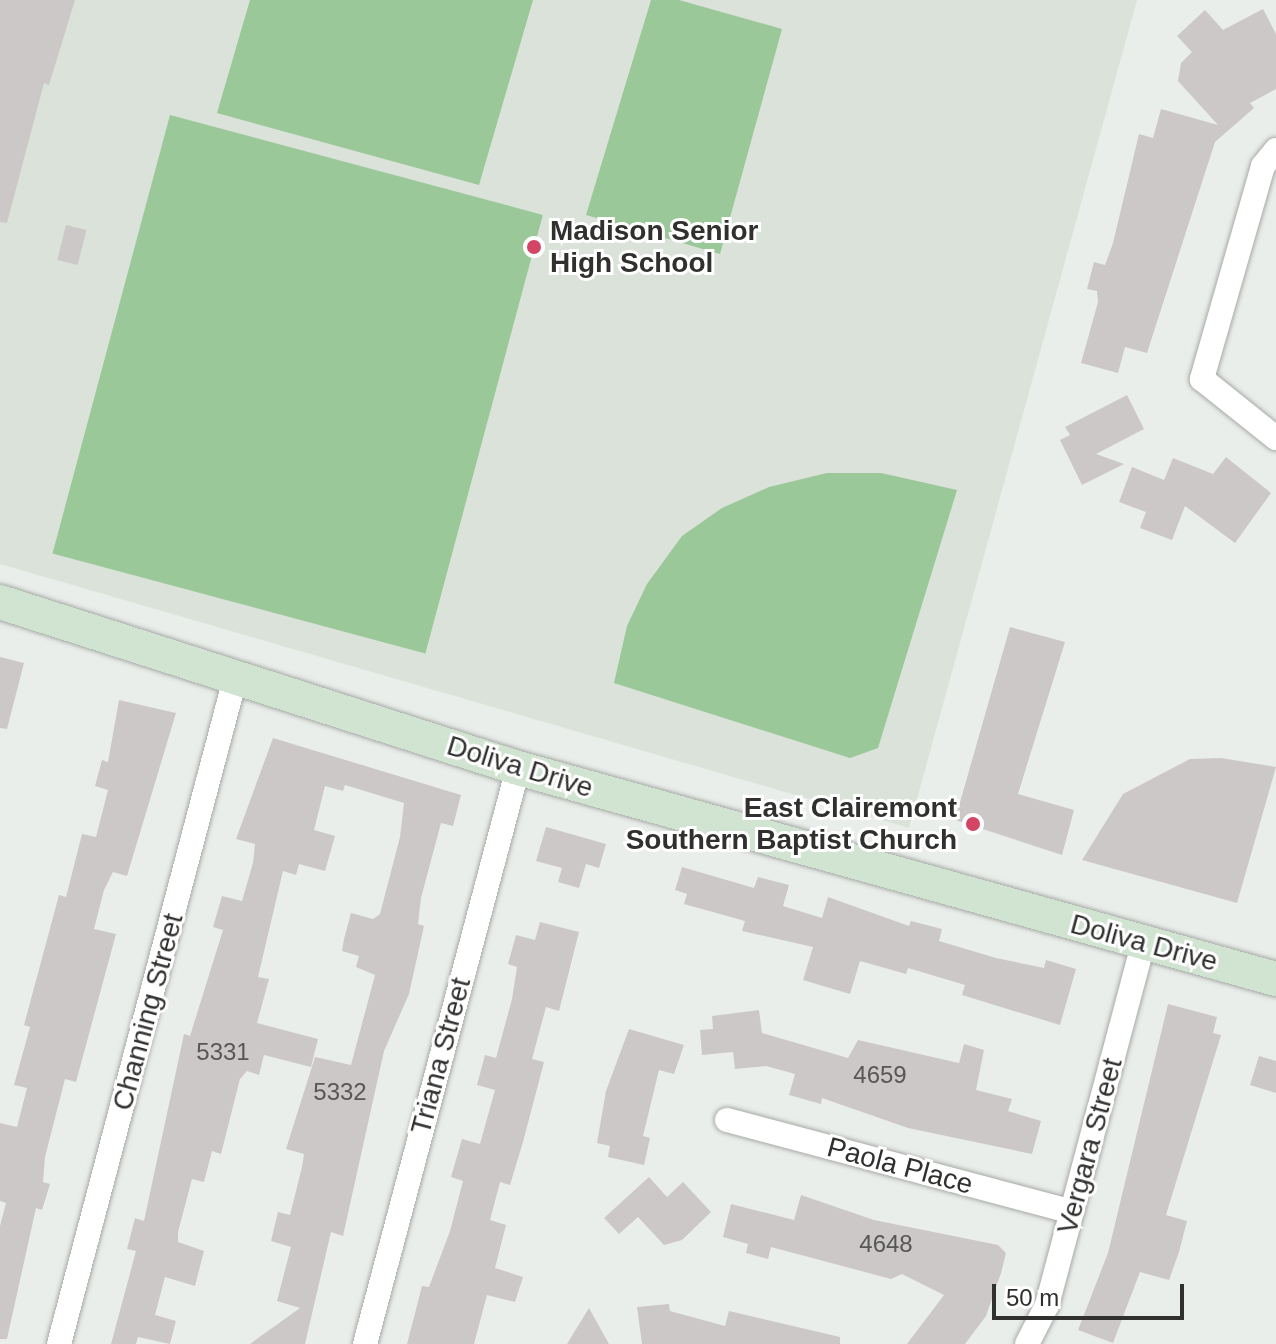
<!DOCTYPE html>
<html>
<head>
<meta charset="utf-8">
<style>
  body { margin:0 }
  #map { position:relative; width:1276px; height:1344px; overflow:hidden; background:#eaeeea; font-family:Helvetica,sans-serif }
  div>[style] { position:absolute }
  .built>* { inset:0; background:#dae2d9 }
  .green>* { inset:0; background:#9ac898; transform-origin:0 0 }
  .building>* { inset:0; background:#cdc8c8; transform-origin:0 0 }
  .roads { filter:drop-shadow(0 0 2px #a7aaa6) drop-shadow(0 0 2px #a7aaa6) }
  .street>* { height:24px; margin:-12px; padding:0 12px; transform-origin:12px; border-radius:12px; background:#fff }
  .secondary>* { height:34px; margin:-17px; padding:0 17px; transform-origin:17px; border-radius:17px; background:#d1e3d1 }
  .dots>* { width:22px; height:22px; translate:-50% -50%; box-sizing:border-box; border:4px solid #fff; border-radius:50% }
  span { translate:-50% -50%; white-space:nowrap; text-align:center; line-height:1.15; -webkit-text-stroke:6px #fff; paint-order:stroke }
  .number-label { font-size:24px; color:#575755 }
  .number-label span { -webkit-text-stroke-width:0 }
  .poi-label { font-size:28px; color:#30312f; font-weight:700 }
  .left { translate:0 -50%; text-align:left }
  .right { translate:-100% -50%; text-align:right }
  .street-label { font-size:28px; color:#30312f }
  .scale { position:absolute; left:992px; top:1284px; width:192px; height:36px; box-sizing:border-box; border:4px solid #30312f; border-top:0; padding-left:10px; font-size:24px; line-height:28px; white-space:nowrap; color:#30312f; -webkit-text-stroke:6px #fff; paint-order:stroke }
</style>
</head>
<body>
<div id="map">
  <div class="built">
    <div style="clip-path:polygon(0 0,1137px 0,909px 828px,0 564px)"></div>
  </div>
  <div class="green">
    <div style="clip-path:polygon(250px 0,533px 0,479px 185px,217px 113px)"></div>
    <div style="clip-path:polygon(651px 0,679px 0,782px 29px,720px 254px,586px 215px)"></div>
    <div style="left:170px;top:115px;width:386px;height:454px;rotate:15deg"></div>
    <div style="clip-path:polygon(827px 473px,881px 473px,957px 490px,878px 748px,850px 758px,614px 683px,627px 626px,647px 584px,682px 536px,722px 508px,769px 487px)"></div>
  </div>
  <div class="building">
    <div style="clip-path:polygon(0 0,75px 0,49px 85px,44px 83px,7px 223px,0 222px)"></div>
    <div style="clip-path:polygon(1263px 9px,1276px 34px,1276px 89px,1250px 103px,1254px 108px,1215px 142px,1147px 353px,1125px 347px,1118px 373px,1081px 363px,1098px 302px,1097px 291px,1087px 289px,1094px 262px,1105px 265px,1113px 243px,1139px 134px,1153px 138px,1161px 109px,1218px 125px,1178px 81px,1181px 63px,1192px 52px,1177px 36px,1205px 10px,1223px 30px)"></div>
    <div style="left:66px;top:225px;width:21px;height:36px;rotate:14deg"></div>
    <div style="clip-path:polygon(1127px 395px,1144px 429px,1096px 454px,1124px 464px,1082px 485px,1060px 440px,1070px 435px,1065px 427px)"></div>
    <div style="clip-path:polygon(1226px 457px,1271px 493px,1235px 543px,1185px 506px,1172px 540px,1140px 528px,1146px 512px,1119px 502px,1132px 467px,1164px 480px,1173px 458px,1213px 474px)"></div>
    <div style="clip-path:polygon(1010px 627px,1065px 642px,1018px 794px,1074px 810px,1062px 855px,955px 820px)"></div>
    <div style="clip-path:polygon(0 657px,24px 663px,7px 729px,0 728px)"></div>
    <div style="clip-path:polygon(119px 700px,176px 713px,127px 876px,113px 872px,104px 890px,94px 929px,116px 934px,76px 1082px,65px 1079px,45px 1157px,43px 1182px,50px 1184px,42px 1210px,36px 1208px,7px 1339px,0 1339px,0 1226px,6px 1203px,0 1201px,0 1123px,17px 1127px,27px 1088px,14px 1085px,30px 1027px,24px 1025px,59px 895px,66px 897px,82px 834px,96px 837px,108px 790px,95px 786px,102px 760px,108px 762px)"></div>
    <div style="clip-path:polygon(273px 738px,461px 795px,453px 826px,441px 823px,421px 898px,418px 924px,424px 926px,409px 994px,384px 1051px,343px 1236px,331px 1232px,305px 1344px,250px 1344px,300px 1308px,277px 1301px,291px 1247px,271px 1241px,278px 1212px,290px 1215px,302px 1167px,304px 1154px,286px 1149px,315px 1057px,351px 1065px,375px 975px,356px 967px,359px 956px,342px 951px,344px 939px,351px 913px,373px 919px,380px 914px,400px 837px,404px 803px,345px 785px,343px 791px,325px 786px,314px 830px,335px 836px,325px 871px,299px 864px,296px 875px,283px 871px,258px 977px,269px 979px,257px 1023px,318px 1039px,311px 1067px,264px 1055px,259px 1075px,247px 1071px,240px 1079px,221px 1154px,212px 1151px,204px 1182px,192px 1179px,178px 1232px,178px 1242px,204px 1251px,195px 1286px,165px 1277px,155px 1315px,176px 1321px,170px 1344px,138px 1337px,136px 1344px,111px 1344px,136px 1251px,127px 1249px,135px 1218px,144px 1221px,184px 1034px,190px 1036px,223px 930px,213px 927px,222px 896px,242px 901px,253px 863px,255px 844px,236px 839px)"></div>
    <div style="clip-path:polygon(1221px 758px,1276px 767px,1237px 903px,1082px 860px,1123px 794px,1190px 759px)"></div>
    <div style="clip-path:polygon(546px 827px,606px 844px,599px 868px,586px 864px,579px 888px,558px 882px,562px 868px,536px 861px)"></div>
    <div style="clip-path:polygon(682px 867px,754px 888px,758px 877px,789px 885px,783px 906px,822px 918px,828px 897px,909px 926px,911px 921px,942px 929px,939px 941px,996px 958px,1044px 968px,1046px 960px,1076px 969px,1060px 1025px,962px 995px,965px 985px,908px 968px,906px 974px,860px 961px,850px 994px,803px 980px,813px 947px,742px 931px,745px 921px,684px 904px,687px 894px,675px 890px)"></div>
    <div style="clip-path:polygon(540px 922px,579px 932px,559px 1011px,546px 1007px,532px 1059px,544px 1062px,523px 1142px,510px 1185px,500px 1182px,490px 1220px,506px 1225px,495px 1268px,523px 1277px,515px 1302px,487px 1295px,474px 1344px,407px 1344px,422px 1286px,429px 1287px,450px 1231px,463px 1181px,451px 1177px,462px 1139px,480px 1144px,495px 1090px,477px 1085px,485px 1055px,496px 1058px,512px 999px,517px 967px,508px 964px,516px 935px,535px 940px)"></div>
    <div style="clip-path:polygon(1168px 1004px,1217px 1017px,1213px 1033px,1221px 1035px,1166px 1215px,1187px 1221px,1179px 1252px,1169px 1280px,1140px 1272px,1113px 1343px,1078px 1330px,1108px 1253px)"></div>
    <div style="clip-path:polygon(759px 1010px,762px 1033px,848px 1058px,858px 1040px,959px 1063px,964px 1044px,984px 1050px,976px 1090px,1012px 1099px,1008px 1111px,1041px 1121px,1032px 1154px,908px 1128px,822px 1098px,821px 1104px,789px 1095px,795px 1074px,766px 1066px,735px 1069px,733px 1052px,702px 1055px,700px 1030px,713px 1029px,712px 1016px)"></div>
    <div style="clip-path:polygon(629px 1029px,684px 1045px,674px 1074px,659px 1070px,643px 1136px,650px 1138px,644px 1165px,608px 1157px,610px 1146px,597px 1143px,606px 1091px)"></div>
    <div style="clip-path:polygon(1259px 1056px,1276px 1061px,1276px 1093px,1250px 1085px)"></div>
    <div style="clip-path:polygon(649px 1177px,667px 1197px,683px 1182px,711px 1212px,682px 1240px,664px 1245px,638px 1217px,619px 1234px,604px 1218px)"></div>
    <div style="clip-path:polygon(801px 1195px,874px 1220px,998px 1245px,1006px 1253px,1001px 1273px,986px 1316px,965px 1344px,907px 1344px,944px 1295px,902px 1274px,891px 1279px,771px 1247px,768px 1259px,746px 1253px,748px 1244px,723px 1237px,731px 1204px,794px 1220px)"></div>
    <div style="clip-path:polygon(669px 1304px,670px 1311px,725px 1326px,729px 1311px,840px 1337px,840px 1344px,642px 1344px,637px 1307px)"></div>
    <div style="clip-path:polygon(589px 1308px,609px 1344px,567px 1344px)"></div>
  </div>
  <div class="roads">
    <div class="street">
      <div style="left:1276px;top:150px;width:21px;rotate:129deg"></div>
      <div style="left:1263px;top:166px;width:222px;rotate:106deg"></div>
      <div style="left:1202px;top:379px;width:95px;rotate:38.6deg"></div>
      <div style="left:727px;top:1120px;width:357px;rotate:14.9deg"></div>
      <div style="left:59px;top:1344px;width:688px;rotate:-75.18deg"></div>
      <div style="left:365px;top:1344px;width:596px;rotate:-75.12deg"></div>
      <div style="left:1027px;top:1344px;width:44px;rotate:-62.9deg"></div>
      <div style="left:1047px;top:1305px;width:374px;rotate:-75.1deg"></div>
    </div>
    <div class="secondary">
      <div style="left:0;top:602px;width:544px;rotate:17.77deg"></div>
      <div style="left:518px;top:768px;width:787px;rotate:15.56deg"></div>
    </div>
  </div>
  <div class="dots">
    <div style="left:534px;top:247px;background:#d44464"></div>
    <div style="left:973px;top:824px;background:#d44464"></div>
  </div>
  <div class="number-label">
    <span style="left:223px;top:1052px">5331</span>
    <span style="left:880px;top:1075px">4659</span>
    <span style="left:340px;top:1092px">5332</span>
    <span style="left:886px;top:1244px">4648</span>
  </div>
  <div class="poi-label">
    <span class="left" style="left:550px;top:247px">Madison Senior<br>High School</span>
    <span class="right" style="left:957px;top:824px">East Clairemont<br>Southern Baptist Church</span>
  </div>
  <div class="street-label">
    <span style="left:520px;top:767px;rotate:17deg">Doliva Drive</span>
    <span style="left:1144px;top:943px;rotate:15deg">Doliva Drive</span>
    <span style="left:148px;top:1012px;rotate:-75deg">Channing Street</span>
    <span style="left:441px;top:1056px;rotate:-75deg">Triana Street</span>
    <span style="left:1090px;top:1146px;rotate:-75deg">Vergara Street</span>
    <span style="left:900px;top:1166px;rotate:15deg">Paola Place</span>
  </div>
  <div class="scale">50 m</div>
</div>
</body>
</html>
